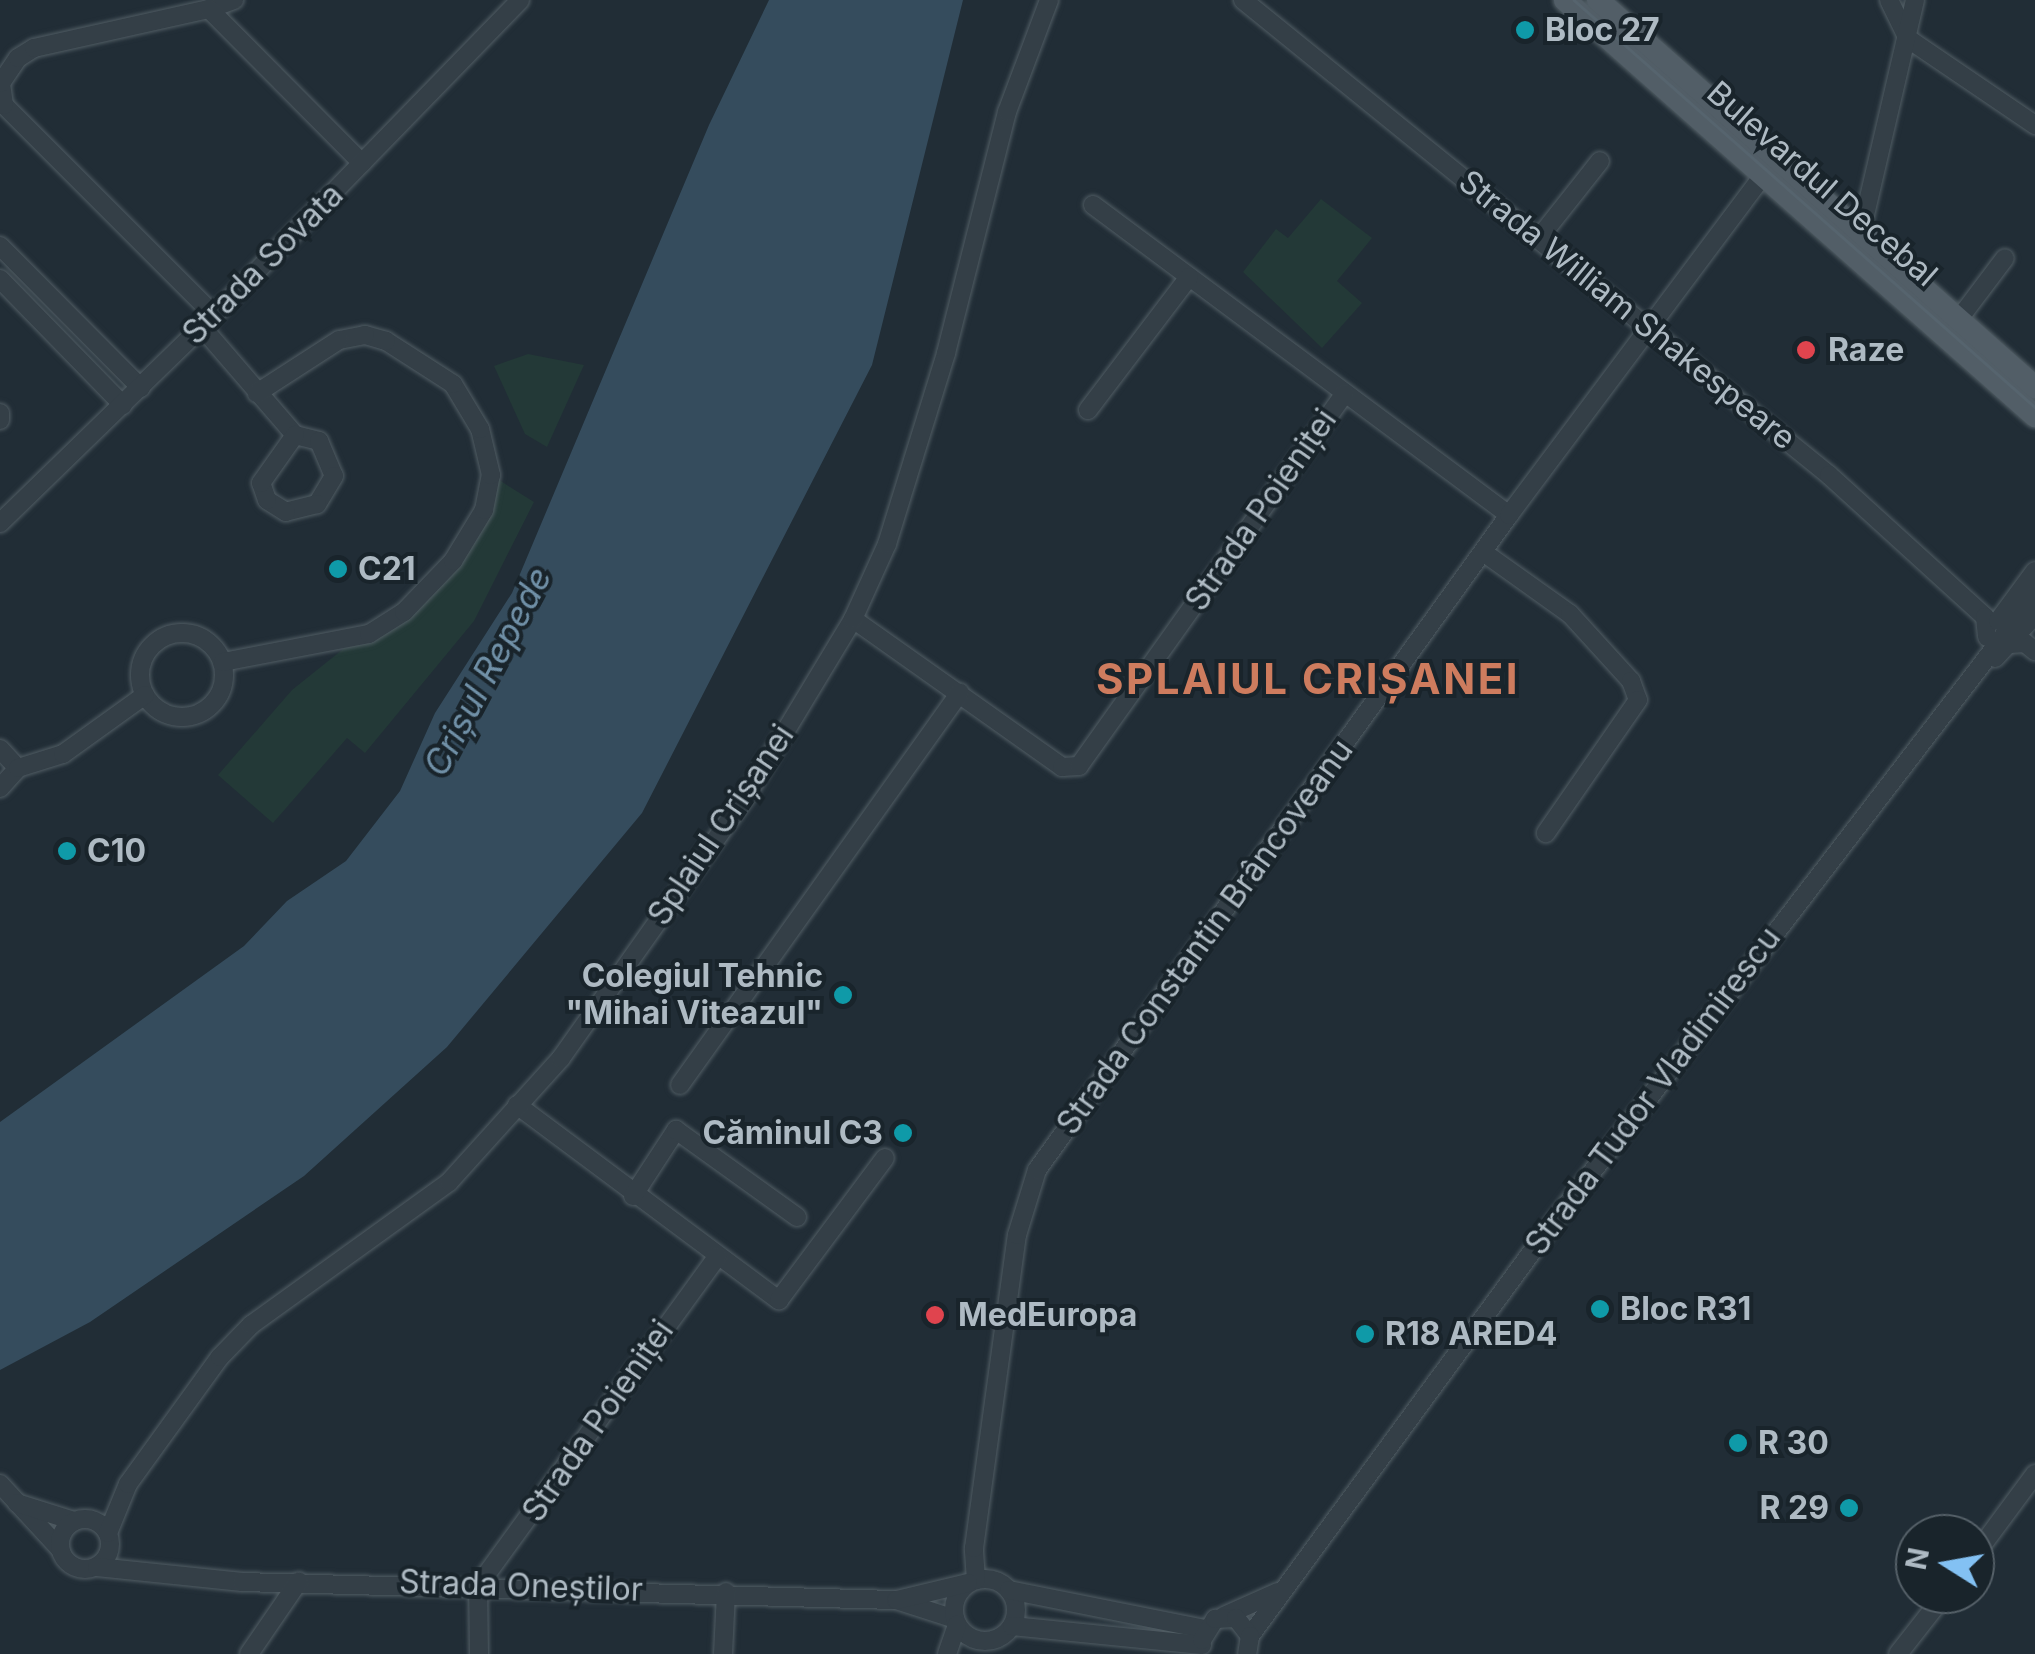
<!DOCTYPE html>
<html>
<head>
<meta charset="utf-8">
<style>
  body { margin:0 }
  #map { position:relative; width:2035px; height:1654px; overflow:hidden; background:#212d36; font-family:Inter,sans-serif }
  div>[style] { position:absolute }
  .green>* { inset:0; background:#233937 }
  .water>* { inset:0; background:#354c5d }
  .roads { filter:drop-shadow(0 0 2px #515d64) drop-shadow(0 0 2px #515d64) }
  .minor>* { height:18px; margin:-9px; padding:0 9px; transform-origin:9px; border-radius:9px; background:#343f47 }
  .minor>.ring { margin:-9px; padding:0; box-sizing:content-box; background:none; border:18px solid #343f47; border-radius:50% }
  .major>* { height:22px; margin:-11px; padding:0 11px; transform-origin:11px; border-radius:11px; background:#525e67 }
  .tram>* { height:2.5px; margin:-1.25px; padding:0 1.25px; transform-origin:1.25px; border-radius:1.25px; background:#56646e }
  .dots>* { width:28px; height:28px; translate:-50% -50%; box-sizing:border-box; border:5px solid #19242b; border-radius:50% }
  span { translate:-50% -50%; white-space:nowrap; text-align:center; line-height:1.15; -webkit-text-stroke:8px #19242b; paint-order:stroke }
  .poi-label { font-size:32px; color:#aebac3; font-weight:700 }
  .left { translate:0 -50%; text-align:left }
  .right { translate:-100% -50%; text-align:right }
  .street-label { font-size:32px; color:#aebac3 }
  .water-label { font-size:35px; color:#7090a7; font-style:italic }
  .district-label { font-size:42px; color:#ce7c5e; font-weight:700; letter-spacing:2.5px }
  .north { position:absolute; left:1895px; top:1514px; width:100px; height:100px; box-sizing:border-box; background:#19242b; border:2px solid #556068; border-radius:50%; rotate:281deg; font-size:28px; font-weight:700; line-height:40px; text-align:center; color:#aebac3 }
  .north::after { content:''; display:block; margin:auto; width:35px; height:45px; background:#83c1f3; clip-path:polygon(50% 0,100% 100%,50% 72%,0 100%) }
</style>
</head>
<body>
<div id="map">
  <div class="green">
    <div style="clip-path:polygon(1321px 199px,1372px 238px,1337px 281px,1362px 303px,1322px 348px,1243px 272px,1276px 229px,1288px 238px)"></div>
    <div style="clip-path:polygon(528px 354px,584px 365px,547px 447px,525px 434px,494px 366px)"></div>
    <div style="clip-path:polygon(491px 475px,534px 502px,474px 621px,365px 753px,347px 738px,273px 823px,218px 775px,292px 690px,453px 561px)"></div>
  </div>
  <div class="water">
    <div style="clip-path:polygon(769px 0,963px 0,872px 365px,642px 813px,447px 1047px,304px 1176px,90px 1322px,0 1370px,0 1122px,244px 946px,287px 901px,346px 861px,400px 791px,435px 713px,512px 593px,709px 125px)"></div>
  </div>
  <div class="roads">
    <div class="minor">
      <div style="left:1243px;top:0;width:754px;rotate:39.03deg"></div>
      <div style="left:1829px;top:475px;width:211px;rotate:42.3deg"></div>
      <div style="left:1985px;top:617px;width:20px;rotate:84deg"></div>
      <div style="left:1889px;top:0;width:41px;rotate:64.1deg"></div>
      <div style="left:209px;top:9px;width:27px;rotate:-20deg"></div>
      <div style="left:1907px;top:38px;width:155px;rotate:34.2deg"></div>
      <div style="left:1093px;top:205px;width:519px;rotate:36.69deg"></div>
      <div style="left:1861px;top:232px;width:238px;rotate:-76.9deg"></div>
      <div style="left:1539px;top:238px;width:98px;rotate:-51.6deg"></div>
      <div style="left:0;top:246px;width:200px;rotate:45.2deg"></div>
      <div style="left:0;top:279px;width:176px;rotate:45.7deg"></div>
      <div style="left:214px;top:315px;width:297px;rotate:-135deg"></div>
      <div style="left:4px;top:105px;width:22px;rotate:-98deg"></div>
      <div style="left:1px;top:83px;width:30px;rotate:-56deg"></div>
      <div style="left:18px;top:58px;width:19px;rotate:-32deg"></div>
      <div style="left:34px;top:48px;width:179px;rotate:-12.6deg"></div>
      <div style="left:209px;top:9px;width:217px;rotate:45.2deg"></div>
      <div style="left:1959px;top:319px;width:76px;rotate:-53deg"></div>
      <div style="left:201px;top:326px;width:144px;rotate:49.2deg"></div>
      <div style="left:1088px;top:410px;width:167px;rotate:-52.8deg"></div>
      <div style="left:0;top:413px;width:7px;rotate:90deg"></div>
      <div style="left:295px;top:435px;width:25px;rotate:14deg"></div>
      <div style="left:319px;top:441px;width:38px;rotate:67deg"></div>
      <div style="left:334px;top:476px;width:33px;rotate:121deg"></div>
      <div style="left:317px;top:504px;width:32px;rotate:166deg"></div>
      <div style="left:286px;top:512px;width:22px;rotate:-148deg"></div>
      <div style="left:267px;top:500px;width:18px;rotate:-109deg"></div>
      <div style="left:261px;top:483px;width:59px;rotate:-54.7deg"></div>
      <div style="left:0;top:523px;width:298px;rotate:-44.2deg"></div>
      <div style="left:214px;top:315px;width:439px;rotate:-45.8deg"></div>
      <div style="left:1483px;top:552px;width:107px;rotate:35.5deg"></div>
      <div style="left:1570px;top:614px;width:91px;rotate:47.7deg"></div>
      <div style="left:1631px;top:681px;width:20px;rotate:70deg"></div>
      <div style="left:1638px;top:700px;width:162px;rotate:124.7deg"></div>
      <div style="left:853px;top:619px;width:256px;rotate:35.3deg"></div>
      <div style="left:1062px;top:767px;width:17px;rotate:-3deg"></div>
      <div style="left:1079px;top:766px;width:458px;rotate:-54.5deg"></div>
      <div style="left:1998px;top:621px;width:62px;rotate:-53.5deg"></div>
      <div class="ring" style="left:140px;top:633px;width:66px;height:66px"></div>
      <div style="left:2010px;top:644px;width:15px;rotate:-4deg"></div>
      <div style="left:2025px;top:643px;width:13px;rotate:39deg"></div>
      <div style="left:1995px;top:658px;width:59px;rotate:-47.1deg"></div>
      <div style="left:223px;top:662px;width:149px;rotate:-10.9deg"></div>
      <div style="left:369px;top:634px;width:41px;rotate:-32.2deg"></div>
      <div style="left:404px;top:612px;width:71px;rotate:-46.1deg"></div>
      <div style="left:453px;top:561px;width:60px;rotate:-58.7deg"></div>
      <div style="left:484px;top:510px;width:36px;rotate:-79deg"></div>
      <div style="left:491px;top:475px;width:47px;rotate:-103.4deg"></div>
      <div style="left:480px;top:429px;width:52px;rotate:-121deg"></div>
      <div style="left:453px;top:384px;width:80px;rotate:-147.3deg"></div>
      <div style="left:386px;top:341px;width:22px;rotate:-164deg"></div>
      <div style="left:365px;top:335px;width:26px;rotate:169deg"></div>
      <div style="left:339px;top:340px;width:98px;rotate:147.1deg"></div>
      <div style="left:0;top:749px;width:26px;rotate:47deg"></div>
      <div style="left:0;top:788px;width:27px;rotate:-48deg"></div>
      <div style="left:18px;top:768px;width:47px;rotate:-17.3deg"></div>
      <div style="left:63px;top:754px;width:101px;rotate:-35.7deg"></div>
      <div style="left:680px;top:1085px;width:482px;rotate:-54.5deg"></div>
      <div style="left:517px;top:1105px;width:327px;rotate:36.7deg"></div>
      <div style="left:779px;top:1300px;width:177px;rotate:-53.3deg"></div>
      <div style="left:633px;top:1196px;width:79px;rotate:-56.9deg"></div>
      <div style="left:676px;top:1130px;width:149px;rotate:35.7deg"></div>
      <div style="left:0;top:1484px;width:88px;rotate:47.3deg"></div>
      <div style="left:17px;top:1503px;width:60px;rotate:17.5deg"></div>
      <div class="ring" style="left:60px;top:1519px;width:32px;height:32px"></div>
      <div style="left:108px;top:1533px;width:53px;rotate:-67.8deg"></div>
      <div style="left:128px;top:1484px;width:157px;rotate:-54.1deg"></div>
      <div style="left:220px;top:1357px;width:45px;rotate:-45.9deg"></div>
      <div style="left:251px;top:1325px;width:244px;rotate:-35.8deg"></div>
      <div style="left:449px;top:1182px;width:167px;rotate:-47.9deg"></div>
      <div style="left:561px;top:1058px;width:322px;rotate:-54.7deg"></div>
      <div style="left:747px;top:795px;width:205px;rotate:-58.9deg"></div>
      <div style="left:853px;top:619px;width:82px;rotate:-65.6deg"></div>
      <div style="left:887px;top:544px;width:200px;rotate:-72.8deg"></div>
      <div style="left:946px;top:353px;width:249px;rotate:-75.8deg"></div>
      <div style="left:1007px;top:112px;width:120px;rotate:-69.4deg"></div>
      <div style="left:1975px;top:1555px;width:101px;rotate:-53.5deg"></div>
      <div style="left:97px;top:1567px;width:146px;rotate:5.9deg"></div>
      <div style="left:242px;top:1582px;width:654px;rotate:1.58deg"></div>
      <div style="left:896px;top:1600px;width:62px;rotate:17.9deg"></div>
      <div class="ring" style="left:954px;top:1579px;width:44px;height:44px"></div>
      <div style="left:976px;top:1580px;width:32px;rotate:-94deg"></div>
      <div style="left:974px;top:1548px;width:316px;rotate:-82.2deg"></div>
      <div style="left:1017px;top:1235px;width:68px;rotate:-72.9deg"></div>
      <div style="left:1037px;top:1170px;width:807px;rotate:-54.22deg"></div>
      <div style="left:1509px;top:515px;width:424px;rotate:-53.2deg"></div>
      <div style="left:1009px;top:1590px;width:200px;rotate:11.3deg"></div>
      <div style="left:897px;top:1600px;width:73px;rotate:-13.5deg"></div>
      <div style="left:1224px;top:1616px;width:59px;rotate:-24deg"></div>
      <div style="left:1012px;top:1626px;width:191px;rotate:5.7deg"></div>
      <div style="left:1250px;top:1636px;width:517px;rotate:-53.73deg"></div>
      <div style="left:1556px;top:1219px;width:787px;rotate:-52.49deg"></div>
      <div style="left:1202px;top:1640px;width:25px;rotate:-58deg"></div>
      <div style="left:1215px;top:1619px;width:21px;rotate:-3deg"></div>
      <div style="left:1236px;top:1618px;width:23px;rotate:52deg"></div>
      <div style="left:1250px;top:1636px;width:18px;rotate:99deg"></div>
      <div style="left:249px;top:1654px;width:88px;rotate:-55.6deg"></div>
      <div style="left:479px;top:1654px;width:68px;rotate:-90.8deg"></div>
      <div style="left:478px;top:1586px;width:408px;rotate:-54deg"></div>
      <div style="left:723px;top:1654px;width:62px;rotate:-87.2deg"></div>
      <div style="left:947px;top:1654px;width:31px;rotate:-71deg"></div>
      <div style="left:1898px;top:1654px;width:76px;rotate:-51.9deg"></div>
    </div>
    <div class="major">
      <div style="left:1565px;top:0;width:628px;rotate:41.51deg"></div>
      <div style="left:1598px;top:0;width:584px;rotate:41.53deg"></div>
    </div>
  </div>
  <div class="tram">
    <div style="left:1574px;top:0;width:615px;rotate:41.44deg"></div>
  </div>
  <div class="dots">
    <div style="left:1525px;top:30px;background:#0f9aa8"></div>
    <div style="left:1806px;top:350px;background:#e0444e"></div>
    <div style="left:338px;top:569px;background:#0f9aa8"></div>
    <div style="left:67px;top:851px;background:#0f9aa8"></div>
    <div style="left:843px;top:995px;background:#0f9aa8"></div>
    <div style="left:903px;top:1133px;background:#0f9aa8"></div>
    <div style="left:1600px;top:1309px;background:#0f9aa8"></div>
    <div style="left:935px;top:1315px;background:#e0444e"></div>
    <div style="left:1365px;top:1334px;background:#0f9aa8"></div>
    <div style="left:1738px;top:1443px;background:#0f9aa8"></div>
    <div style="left:1849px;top:1508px;background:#0f9aa8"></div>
  </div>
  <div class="poi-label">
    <span class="left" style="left:1545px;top:30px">Bloc 27</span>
    <span class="left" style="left:1828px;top:350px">Raze</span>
    <span class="left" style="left:358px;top:569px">C21</span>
    <span class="left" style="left:87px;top:851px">C10</span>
    <span class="right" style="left:823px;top:995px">Colegiul Tehnic<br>"Mihai Viteazul"</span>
    <span class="right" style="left:883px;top:1133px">Căminul C3</span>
    <span class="left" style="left:1620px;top:1309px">Bloc R31</span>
    <span class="left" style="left:958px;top:1315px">MedEuropa</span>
    <span class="left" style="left:1385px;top:1334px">R18 ARED4</span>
    <span class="left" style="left:1758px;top:1443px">R 30</span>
    <span class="right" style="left:1829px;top:1508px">R 29</span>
  </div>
  <div class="street-label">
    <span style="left:1822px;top:184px;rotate:41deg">Bulevardul Decebal</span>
    <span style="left:263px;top:264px;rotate:-45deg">Strada Sovata</span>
    <span style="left:1627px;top:310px;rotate:39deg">Strada William Shakespeare</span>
    <span style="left:1261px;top:510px;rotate:-55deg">Strada Poieniței</span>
    <span style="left:721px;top:825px;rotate:-56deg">Splaiul Crișanei</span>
    <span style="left:1205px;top:937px;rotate:-54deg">Strada Constantin Brâncoveanu</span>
    <span style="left:1653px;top:1091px;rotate:-53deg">Strada Tudor Vladimirescu</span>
    <span style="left:598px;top:1421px;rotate:-55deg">Strada Poieniței</span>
    <span style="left:521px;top:1586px;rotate:2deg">Strada Oneștilor</span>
  </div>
  <div class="water-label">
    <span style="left:487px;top:671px;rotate:-62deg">Crișul Repede</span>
  </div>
  <div class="district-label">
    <span style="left:1308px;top:679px">SPLAIUL CRIȘANEI</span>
  </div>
  <div class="north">N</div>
</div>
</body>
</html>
